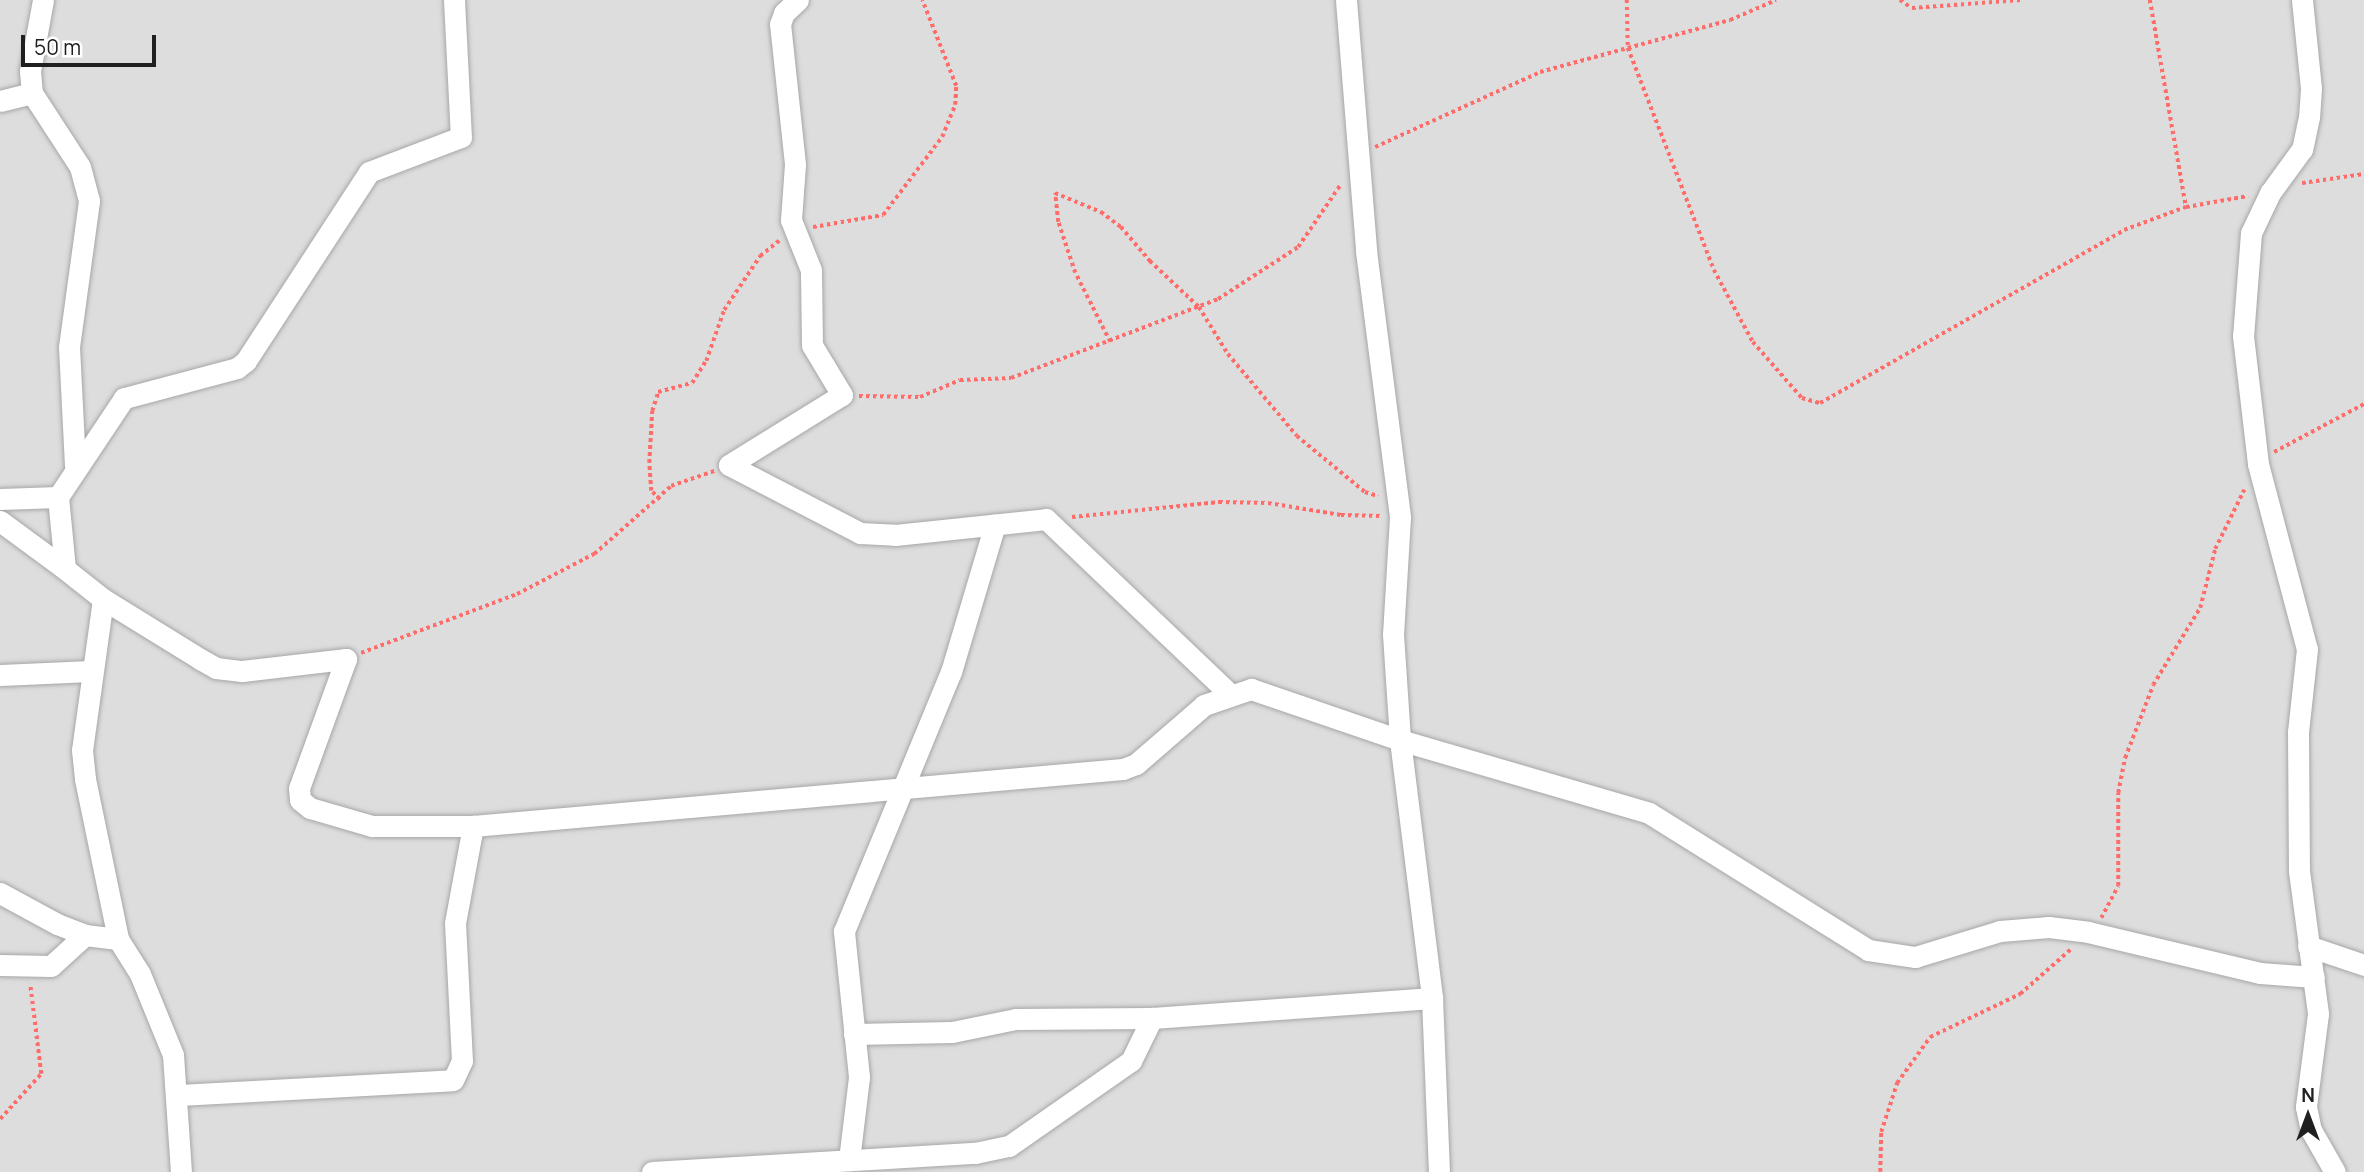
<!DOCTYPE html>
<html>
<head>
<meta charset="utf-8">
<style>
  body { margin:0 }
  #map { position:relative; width:2364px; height:1172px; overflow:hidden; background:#f1ece6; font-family:Manrope,sans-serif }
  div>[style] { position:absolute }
  .residential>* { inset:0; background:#dedddd; transform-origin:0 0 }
  .path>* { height:3.5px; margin-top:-1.75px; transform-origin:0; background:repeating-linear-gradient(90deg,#ff6c69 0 3.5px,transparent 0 7px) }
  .roads { filter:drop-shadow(0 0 2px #a7a7a7) drop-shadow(0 0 2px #a7a7a7) }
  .minor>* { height:21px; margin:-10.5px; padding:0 10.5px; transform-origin:10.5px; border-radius:10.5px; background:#fff }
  span { translate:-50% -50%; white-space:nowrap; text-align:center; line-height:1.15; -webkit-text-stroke:6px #fff; paint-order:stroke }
  .north { position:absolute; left:2273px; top:1081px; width:70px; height:70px; -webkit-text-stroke:5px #fff; paint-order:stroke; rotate:0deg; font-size:19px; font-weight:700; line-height:28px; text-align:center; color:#202020 }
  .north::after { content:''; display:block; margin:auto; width:24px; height:32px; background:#202020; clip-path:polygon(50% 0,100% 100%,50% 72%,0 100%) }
  .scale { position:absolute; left:21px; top:35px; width:135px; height:32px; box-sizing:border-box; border:4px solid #202020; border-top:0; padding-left:9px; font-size:21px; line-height:24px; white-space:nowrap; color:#202020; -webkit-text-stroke:5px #fff; paint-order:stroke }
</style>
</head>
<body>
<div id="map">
  <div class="residential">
    <div style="left:0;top:0;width:2364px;height:1172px"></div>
  </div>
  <div class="path">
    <div style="left:1627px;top:0;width:48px;rotate:88.8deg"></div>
    <div style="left:1628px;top:48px;width:238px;rotate:68.8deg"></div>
    <div style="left:1714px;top:270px;width:82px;rotate:61.6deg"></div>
    <div style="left:1753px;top:342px;width:74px;rotate:48.8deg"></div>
    <div style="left:1802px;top:398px;width:19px;rotate:16deg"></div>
    <div style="left:1820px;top:403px;width:350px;rotate:-29.6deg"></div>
    <div style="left:2124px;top:230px;width:66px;rotate:-20.4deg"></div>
    <div style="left:2186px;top:207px;width:63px;rotate:-10.1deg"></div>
    <div style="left:1900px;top:0;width:14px;rotate:34deg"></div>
    <div style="left:1912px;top:8px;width:109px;rotate:-4.2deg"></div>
    <div style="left:2150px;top:0;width:210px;rotate:80.1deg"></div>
    <div style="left:1375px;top:147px;width:181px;rotate:-24.4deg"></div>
    <div style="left:1540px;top:72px;width:197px;rotate:-15.3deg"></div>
    <div style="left:1730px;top:20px;width:50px;rotate:-23.5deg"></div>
    <div style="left:2302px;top:183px;width:63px;rotate:-8.3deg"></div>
    <div style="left:813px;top:227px;width:71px;rotate:-9.7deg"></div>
    <div style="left:883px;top:215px;width:98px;rotate:-52.9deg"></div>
    <div style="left:942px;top:137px;width:35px;rotate:-68deg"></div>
    <div style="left:955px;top:105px;width:19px;rotate:-87deg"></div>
    <div style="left:956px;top:86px;width:92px;rotate:-111.6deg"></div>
    <div style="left:1110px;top:342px;width:77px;rotate:-116.9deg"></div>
    <div style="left:1075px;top:273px;width:54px;rotate:-108.4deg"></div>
    <div style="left:1058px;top:222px;width:29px;rotate:-96deg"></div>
    <div style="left:1055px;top:193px;width:50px;rotate:22.4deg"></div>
    <div style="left:1101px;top:212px;width:25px;rotate:37deg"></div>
    <div style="left:1121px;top:227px;width:45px;rotate:49.5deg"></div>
    <div style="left:1150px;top:261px;width:67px;rotate:43.2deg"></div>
    <div style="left:1199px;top:307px;width:55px;rotate:58.3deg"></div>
    <div style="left:1228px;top:354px;width:107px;rotate:49.9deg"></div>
    <div style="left:1297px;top:436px;width:88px;rotate:39.5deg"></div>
    <div style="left:1365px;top:492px;width:14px;rotate:17deg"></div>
    <div style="left:859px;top:396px;width:61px;rotate:0.9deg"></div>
    <div style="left:920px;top:397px;width:43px;rotate:-23deg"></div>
    <div style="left:960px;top:380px;width:51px;rotate:-2.2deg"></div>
    <div style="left:1011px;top:378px;width:222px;rotate:-20.9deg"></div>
    <div style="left:1218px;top:299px;width:95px;rotate:-33deg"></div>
    <div style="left:1298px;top:247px;width:76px;rotate:-55.7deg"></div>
    <div style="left:2274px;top:452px;width:102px;rotate:-28.1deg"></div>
    <div style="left:660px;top:500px;width:13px;rotate:-135deg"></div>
    <div style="left:651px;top:491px;width:28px;rotate:-94deg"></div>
    <div style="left:649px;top:463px;width:52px;rotate:-86.7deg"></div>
    <div style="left:652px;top:411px;width:20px;rotate:-72deg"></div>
    <div style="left:658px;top:392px;width:35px;rotate:-15deg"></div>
    <div style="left:692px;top:383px;width:26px;rotate:-58deg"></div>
    <div style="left:706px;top:361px;width:54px;rotate:-70.6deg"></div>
    <div style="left:724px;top:310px;width:65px;rotate:-56.3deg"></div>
    <div style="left:760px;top:256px;width:26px;rotate:-39deg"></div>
    <div style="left:1072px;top:517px;width:148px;rotate:-5.8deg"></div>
    <div style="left:1219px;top:502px;width:49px;rotate:1.2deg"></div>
    <div style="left:1268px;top:503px;width:74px;rotate:9.3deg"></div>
    <div style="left:1341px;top:515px;width:40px;rotate:1.4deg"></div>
    <div style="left:361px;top:653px;width:167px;rotate:-20.7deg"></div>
    <div style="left:517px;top:594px;width:87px;rotate:-27.5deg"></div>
    <div style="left:594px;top:554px;width:103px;rotate:-41.4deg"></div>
    <div style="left:671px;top:486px;width:46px;rotate:-19.2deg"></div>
    <div style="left:2101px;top:918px;width:36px;rotate:-62deg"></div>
    <div style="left:2118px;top:886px;width:93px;rotate:-90deg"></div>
    <div style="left:2118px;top:793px;width:36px;rotate:-79deg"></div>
    <div style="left:2125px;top:758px;width:78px;rotate:-69deg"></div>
    <div style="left:2153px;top:685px;width:90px;rotate:-58.6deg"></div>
    <div style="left:2200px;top:608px;width:61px;rotate:-75.7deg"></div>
    <div style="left:2215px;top:549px;width:66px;rotate:-63.8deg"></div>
    <div style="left:0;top:1119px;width:61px;rotate:-47.7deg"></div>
    <div style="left:41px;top:1074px;width:91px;rotate:-97deg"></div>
    <div style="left:1880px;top:1172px;width:40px;rotate:-88.6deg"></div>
    <div style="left:1881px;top:1132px;width:52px;rotate:-71.9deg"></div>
    <div style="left:1897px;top:1083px;width:57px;rotate:-54.3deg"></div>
    <div style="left:1930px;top:1037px;width:100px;rotate:-25.5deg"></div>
    <div style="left:2020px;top:994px;width:68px;rotate:-41.4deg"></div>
  </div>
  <div class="roads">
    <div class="minor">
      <div style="left:43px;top:0;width:72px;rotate:100.4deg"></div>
      <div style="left:30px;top:71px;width:22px;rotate:85deg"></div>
      <div style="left:32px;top:93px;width:88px;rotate:57deg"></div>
      <div style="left:80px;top:167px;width:35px;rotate:75deg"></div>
      <div style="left:89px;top:201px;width:147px;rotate:97.8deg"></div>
      <div style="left:69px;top:347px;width:118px;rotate:87.1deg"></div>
      <div style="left:454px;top:0;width:137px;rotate:87.1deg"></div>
      <div style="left:461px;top:137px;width:98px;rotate:159.2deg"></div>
      <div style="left:369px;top:172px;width:225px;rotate:123.1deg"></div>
      <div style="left:246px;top:361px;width:11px;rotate:142deg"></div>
      <div style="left:237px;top:368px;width:117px;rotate:165.1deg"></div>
      <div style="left:124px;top:398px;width:119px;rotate:123.7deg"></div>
      <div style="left:58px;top:497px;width:72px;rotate:84.4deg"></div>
      <div style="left:65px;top:569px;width:48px;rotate:38.3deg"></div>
      <div style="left:103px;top:599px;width:114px;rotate:31.7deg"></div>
      <div style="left:200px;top:659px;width:18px;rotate:29deg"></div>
      <div style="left:216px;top:668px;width:26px;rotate:7deg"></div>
      <div style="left:242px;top:671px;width:105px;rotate:-6.6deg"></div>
      <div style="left:346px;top:659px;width:137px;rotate:110deg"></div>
      <div style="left:299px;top:788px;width:12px;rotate:85deg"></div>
      <div style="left:300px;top:800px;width:13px;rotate:39deg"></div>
      <div style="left:310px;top:808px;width:65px;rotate:16.2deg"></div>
      <div style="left:372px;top:826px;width:101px"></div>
      <div style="left:473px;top:826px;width:652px;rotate:-5.01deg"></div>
      <div style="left:1123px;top:769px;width:14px;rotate:-21deg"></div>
      <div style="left:1136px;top:764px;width:90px;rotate:-40.9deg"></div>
      <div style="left:1204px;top:705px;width:50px;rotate:-18.8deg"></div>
      <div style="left:1251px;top:689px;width:157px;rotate:18.9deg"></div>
      <div style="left:1400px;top:740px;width:259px;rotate:16.3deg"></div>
      <div style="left:1649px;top:813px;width:258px;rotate:32deg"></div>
      <div style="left:1868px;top:950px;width:48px;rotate:8.5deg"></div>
      <div style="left:1915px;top:957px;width:89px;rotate:-17deg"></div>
      <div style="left:2000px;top:931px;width:49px;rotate:-4.7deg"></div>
      <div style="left:2049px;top:927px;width:39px;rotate:7deg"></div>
      <div style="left:2088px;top:932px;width:177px;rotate:13.4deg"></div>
      <div style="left:2260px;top:973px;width:54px;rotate:4.2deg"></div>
      <div style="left:1346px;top:0;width:252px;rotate:85.4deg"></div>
      <div style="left:1366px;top:251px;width:268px;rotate:82.7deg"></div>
      <div style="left:1400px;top:517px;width:117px;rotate:93.4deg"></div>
      <div style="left:1393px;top:634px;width:106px;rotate:86.2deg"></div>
      <div style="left:1400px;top:740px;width:260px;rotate:82.9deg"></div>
      <div style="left:1432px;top:998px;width:174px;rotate:87.7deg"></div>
      <div style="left:2302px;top:0;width:89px;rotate:84.2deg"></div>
      <div style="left:2311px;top:89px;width:28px;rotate:94deg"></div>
      <div style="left:2309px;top:117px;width:33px;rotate:102deg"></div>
      <div style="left:2302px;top:149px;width:54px;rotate:126deg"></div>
      <div style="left:2270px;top:193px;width:44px;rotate:115.4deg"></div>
      <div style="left:2251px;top:233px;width:103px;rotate:94.4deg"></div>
      <div style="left:2243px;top:336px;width:129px;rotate:83.3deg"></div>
      <div style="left:2258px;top:464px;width:191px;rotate:75.2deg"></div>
      <div style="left:2307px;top:649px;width:83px;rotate:96.2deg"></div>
      <div style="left:2298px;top:732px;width:139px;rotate:89.6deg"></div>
      <div style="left:2299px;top:871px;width:144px;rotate:82.4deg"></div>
      <div style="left:2318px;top:1014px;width:94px;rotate:97.4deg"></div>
      <div style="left:2306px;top:1107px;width:24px;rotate:78deg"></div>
      <div style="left:2311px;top:1130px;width:48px;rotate:60.3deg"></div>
      <div style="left:0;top:101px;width:33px;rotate:-14deg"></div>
      <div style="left:729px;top:465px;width:148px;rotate:27.4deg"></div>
      <div style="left:860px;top:533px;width:35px;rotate:3deg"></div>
      <div style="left:895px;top:535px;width:152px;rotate:-6deg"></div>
      <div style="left:1046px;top:519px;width:254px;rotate:43.6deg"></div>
      <div style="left:729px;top:465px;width:133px;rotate:-31.8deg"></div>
      <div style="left:842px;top:395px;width:58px;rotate:-121deg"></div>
      <div style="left:812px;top:345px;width:75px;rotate:-90.8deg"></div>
      <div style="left:811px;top:270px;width:54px;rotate:-111.8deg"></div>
      <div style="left:791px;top:220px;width:56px;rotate:-85.9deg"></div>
      <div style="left:795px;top:164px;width:141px;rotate:-96.1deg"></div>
      <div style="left:780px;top:24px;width:12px;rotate:-70deg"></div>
      <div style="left:784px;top:13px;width:19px;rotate:-43deg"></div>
      <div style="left:0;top:499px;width:58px;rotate:-2deg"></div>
      <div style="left:0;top:521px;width:81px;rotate:36.4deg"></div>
      <div style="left:103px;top:599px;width:152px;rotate:97.9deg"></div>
      <div style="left:82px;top:750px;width:29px;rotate:84deg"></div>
      <div style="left:85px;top:779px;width:163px;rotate:78.3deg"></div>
      <div style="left:118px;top:939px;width:41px;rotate:57.8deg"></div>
      <div style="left:140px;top:974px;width:87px;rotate:67.8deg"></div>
      <div style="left:173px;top:1055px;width:117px;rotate:86.1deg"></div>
      <div style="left:0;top:675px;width:91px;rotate:-2.5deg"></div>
      <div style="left:0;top:893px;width:65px;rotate:28.5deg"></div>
      <div style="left:57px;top:924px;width:30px;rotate:21deg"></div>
      <div style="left:85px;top:935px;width:33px;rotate:7deg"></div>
      <div style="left:2308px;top:946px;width:59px;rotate:18.7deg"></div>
      <div style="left:0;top:965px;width:51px;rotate:1.1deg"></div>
      <div style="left:51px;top:966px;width:46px;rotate:-42.4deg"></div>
      <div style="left:854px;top:1034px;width:98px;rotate:-1.2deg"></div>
      <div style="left:952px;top:1032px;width:65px;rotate:-11.5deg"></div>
      <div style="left:1016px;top:1019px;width:136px;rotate:-0.4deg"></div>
      <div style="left:179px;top:1095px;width:274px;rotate:-3.1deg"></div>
      <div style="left:453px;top:1080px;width:21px;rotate:-65deg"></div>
      <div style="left:462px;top:1061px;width:138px;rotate:-92.9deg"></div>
      <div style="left:455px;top:923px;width:99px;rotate:-79.5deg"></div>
      <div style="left:849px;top:1160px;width:84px;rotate:-83.1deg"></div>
      <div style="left:859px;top:1077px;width:147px;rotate:-95.9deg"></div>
      <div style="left:844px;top:931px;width:280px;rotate:-67.6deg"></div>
      <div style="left:951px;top:672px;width:154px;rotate:-73.4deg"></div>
      <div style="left:652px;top:1172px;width:324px;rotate:-3.4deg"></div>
      <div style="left:975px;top:1153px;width:35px;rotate:-12deg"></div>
      <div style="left:1009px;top:1146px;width:149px;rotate:-34.9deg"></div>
      <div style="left:1131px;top:1061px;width:48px;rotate:-64deg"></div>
      <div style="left:1152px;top:1018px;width:281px;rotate:-4.1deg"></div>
    </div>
  </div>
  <div class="north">N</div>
  <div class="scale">50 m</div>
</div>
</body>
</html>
